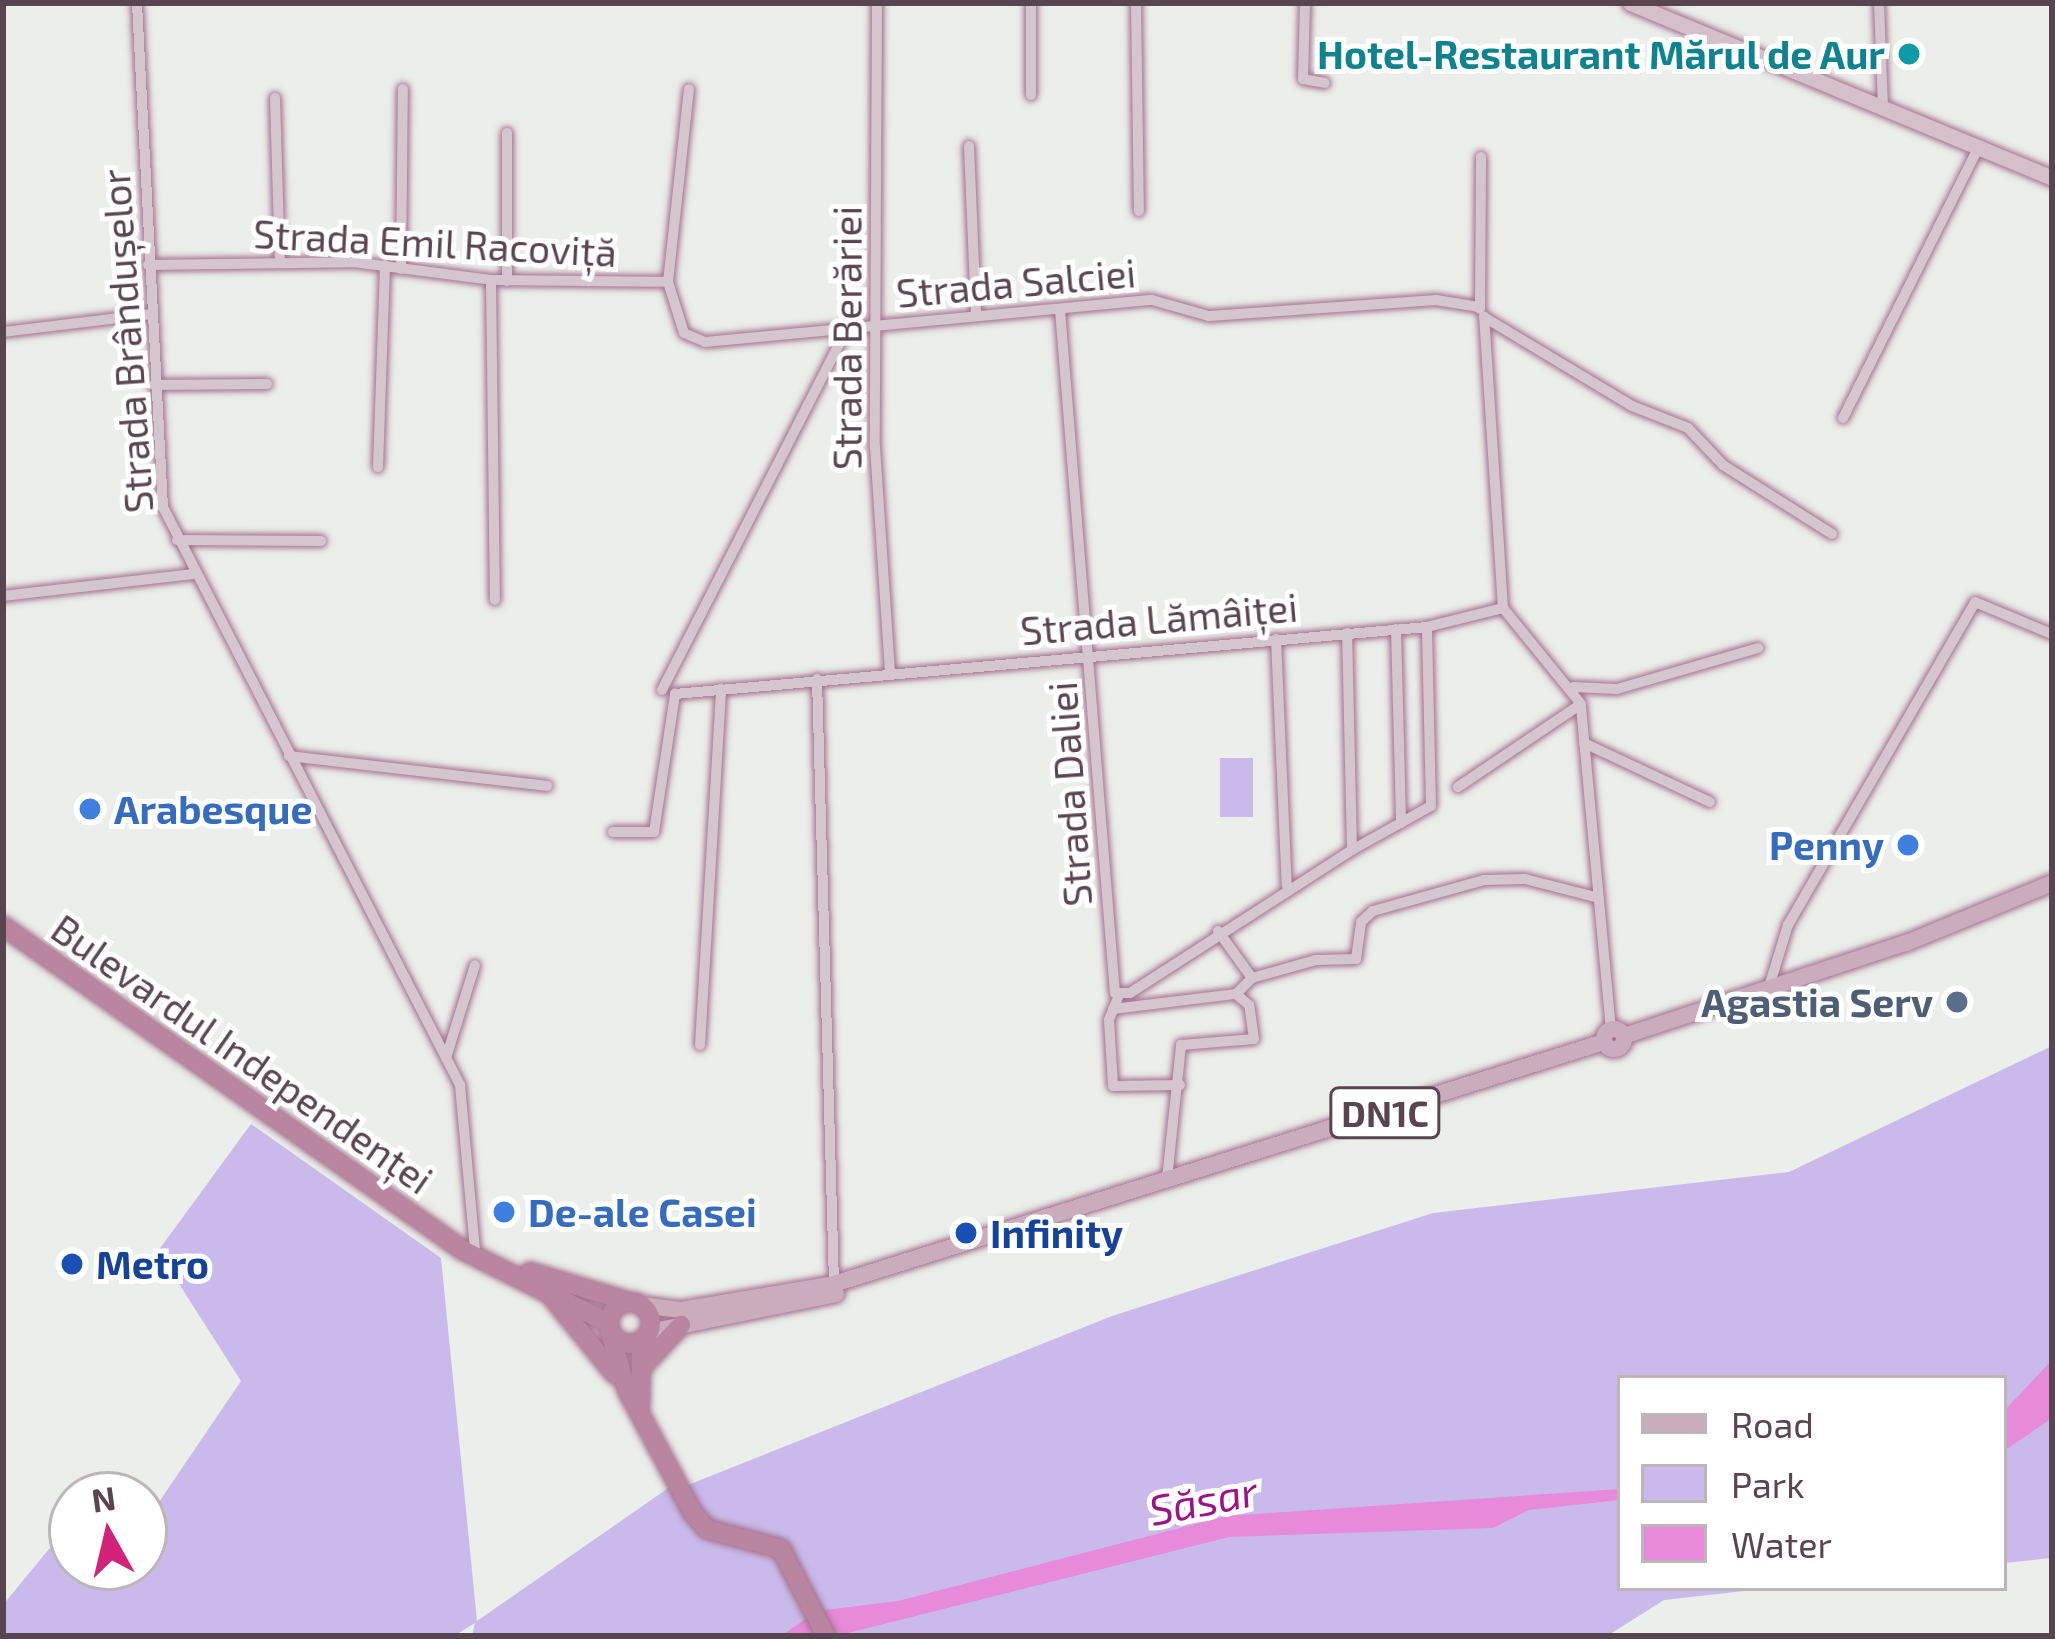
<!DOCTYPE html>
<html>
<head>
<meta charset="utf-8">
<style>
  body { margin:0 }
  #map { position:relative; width:2055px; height:1639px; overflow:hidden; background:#ebeeeb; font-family:"Exo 2",sans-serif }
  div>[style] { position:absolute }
  .green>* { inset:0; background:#cabaeb; transform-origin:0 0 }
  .water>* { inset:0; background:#e68ad9 }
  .roads { filter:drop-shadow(0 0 3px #a4708c) drop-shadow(0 0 3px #a4708c) }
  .street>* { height:10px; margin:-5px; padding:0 5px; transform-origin:5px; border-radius:5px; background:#d5c5cf }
  .secondary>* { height:15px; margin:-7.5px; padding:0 7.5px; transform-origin:7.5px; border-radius:7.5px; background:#d4bfca }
  .primary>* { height:16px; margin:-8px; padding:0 8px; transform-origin:8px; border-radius:8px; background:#caacbd }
  .primary>.ring { margin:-8px; padding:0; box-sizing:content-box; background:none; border:16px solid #caacbd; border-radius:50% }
  .highway>* { height:18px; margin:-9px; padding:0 9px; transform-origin:9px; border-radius:9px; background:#b985a1 }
  .highway>.ring { margin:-9px; padding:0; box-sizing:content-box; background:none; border:18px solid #b985a1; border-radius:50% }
  .dots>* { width:33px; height:33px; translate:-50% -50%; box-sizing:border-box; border:6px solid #fff; border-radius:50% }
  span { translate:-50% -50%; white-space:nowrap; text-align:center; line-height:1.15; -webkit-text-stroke:10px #fff; paint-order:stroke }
  .shield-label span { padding:3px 9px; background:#fff; border:3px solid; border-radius:9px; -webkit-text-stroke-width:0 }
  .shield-label { font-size:36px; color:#584550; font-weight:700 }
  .culture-label { font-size:39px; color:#0d838f; font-weight:700 }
  .right { translate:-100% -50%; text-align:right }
  .street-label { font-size:39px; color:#584550 }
  .shop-label { font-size:39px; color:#366cbe; font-weight:700 }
  .left { translate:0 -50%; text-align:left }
  .service-label { font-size:39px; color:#4e5e75; font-weight:700 }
  .transit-label { font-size:39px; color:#164399; font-weight:700 }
  .water-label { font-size:42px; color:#9c1388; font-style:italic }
  .frame { position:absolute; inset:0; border:6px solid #584550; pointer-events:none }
  .legend { position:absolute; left:1617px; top:1375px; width:390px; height:216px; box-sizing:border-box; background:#fff; border:3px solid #bcb5b9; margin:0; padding:15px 21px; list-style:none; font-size:36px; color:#584550 }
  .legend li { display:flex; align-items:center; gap:24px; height:60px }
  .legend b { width:60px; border:3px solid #bcb5b9 }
  .north { position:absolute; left:48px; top:1471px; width:120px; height:120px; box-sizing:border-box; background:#fff; border:3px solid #bcb5b9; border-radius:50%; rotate:352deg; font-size:33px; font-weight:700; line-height:48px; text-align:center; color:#584550 }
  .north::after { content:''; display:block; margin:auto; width:42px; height:54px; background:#d2227a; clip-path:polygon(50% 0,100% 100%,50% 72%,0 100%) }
</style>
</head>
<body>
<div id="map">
  <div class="green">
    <div style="left:1220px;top:758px;width:33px;height:59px"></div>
    <div style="clip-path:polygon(2052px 1046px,2052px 1558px,2004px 1563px,2004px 1378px,1620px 1378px,1620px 1588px,1771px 1588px,1664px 1600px,1607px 1636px,472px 1636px,475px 1623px,454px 1636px,3px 1636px,3px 1605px,72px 1521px,72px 1567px,144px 1567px,144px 1495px,93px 1495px,112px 1471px,159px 1502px,241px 1381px,158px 1251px,251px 1124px,441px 1258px,477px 1621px,677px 1482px,688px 1485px,1112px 1316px,1433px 1213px,1789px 1172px)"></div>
  </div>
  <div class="water">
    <div style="clip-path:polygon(2052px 1360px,2052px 1418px,2004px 1451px,2004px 1411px)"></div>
    <div style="clip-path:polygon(1620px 1489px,1620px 1500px,1529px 1510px,1493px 1528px,1229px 1537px,836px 1636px,781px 1636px,817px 1611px,898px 1601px,1226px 1516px)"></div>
  </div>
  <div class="roads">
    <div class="street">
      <div style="left:137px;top:3px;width:505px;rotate:87.05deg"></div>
      <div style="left:163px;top:507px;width:650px;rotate:62.8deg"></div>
      <div style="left:460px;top:1085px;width:166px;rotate:84.8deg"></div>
      <div style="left:877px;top:3px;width:444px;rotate:90.3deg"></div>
      <div style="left:875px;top:447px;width:226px;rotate:86.2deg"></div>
      <div style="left:1136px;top:3px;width:208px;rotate:89.2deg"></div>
      <div style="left:1305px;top:3px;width:76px;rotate:91.5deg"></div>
      <div style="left:1303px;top:79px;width:22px;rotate:10deg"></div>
      <div style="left:1879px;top:3px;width:105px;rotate:87.8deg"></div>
      <div style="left:1031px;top:95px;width:92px;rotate:-90deg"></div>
      <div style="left:275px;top:98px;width:164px;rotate:88.3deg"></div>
      <div style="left:969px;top:146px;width:170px;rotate:87.6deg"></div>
      <div style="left:148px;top:265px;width:205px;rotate:-0.8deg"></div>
      <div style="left:353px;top:262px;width:139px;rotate:7.4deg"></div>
      <div style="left:491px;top:280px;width:177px;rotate:0.6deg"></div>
      <div style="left:668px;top:282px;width:194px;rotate:-83.8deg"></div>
      <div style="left:401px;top:269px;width:180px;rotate:-89.4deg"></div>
      <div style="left:491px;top:280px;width:320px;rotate:89.3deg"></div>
      <div style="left:507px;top:281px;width:148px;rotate:-90deg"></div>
      <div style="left:668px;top:282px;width:53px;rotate:72.6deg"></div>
      <div style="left:684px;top:333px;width:23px;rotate:23deg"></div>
      <div style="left:705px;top:342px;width:449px;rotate:-5.4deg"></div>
      <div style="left:1152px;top:300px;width:59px;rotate:15.7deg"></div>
      <div style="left:1209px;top:316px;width:228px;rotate:-4deg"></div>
      <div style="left:1436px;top:300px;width:44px;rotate:9.2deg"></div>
      <div style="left:1480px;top:309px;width:152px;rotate:-89.6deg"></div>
      <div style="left:1060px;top:310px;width:685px;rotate:85.4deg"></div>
      <div style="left:1115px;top:993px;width:15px"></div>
      <div style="left:1130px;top:993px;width:264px;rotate:-32.8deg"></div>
      <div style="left:1352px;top:850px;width:217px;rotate:-91.3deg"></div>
      <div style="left:3px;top:332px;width:149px;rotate:-6.9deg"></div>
      <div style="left:154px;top:385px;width:113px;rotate:-0.5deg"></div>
      <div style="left:1843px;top:418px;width:303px;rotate:-63.4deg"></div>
      <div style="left:378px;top:467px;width:202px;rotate:-88deg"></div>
      <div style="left:177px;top:540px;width:144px;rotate:0.4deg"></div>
      <div style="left:3px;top:596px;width:191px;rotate:-6.6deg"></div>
      <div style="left:1396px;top:629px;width:194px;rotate:88.5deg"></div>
      <div style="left:1276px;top:639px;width:247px;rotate:87.5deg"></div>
      <div style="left:817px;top:679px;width:605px;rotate:88.39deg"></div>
      <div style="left:1573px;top:687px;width:44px;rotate:2.6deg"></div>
      <div style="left:1617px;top:689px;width:147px;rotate:-16.2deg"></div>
      <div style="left:662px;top:690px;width:407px;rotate:-62.9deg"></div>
      <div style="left:1584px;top:743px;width:139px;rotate:25.1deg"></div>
      <div style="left:289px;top:756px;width:260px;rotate:6.6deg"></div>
      <div style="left:1458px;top:787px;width:148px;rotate:-34deg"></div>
      <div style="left:613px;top:832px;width:41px"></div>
      <div style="left:654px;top:832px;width:140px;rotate:-81.3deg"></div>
      <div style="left:675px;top:694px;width:755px;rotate:-5.09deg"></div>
      <div style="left:1427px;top:627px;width:78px;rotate:-14deg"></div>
      <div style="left:1352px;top:850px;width:90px;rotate:-29.1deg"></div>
      <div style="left:1431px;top:806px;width:179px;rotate:-91.3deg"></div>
      <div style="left:1218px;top:931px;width:58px;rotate:54.1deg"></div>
      <div style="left:1252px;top:978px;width:66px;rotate:-15.7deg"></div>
      <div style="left:1316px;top:960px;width:40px;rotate:-1.4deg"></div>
      <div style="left:1356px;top:959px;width:37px;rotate:-82deg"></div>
      <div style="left:1361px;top:922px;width:16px;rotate:-43deg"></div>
      <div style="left:1373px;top:911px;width:115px;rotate:-15.6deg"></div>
      <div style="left:1484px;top:880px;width:41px;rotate:-1.4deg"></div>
      <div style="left:1525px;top:879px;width:76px;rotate:14.4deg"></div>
      <div style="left:1769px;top:987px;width:65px;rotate:-73deg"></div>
      <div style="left:1788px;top:925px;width:373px;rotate:-59.9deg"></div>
      <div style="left:1975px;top:602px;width:83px;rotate:22.6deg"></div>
      <div style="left:1119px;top:995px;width:27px;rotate:112deg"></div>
      <div style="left:1109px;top:1020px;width:66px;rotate:86.5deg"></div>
      <div style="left:1113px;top:1086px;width:67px;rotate:-0.9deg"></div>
      <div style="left:1113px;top:1009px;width:124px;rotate:-7deg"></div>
      <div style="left:1611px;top:1030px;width:327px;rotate:-95.3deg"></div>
      <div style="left:1581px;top:704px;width:124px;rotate:-129.1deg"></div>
      <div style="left:1503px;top:608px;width:292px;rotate:-93.7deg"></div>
      <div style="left:1484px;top:317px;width:173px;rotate:31deg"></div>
      <div style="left:1632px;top:406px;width:60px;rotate:21.4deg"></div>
      <div style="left:1688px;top:428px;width:51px;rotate:46.6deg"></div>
      <div style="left:1723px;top:465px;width:129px;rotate:32.3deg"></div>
      <div style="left:700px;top:1045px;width:357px;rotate:-86.6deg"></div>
      <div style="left:446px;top:1058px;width:97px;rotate:-72.7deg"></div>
      <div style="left:1167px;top:1179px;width:135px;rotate:-84deg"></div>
      <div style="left:1181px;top:1045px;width:73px;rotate:-4.7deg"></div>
      <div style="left:1254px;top:1039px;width:34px;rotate:-98deg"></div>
      <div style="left:1249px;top:1005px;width:17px;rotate:-140deg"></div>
      <div style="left:1236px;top:994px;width:23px;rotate:-45deg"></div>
    </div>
    <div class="secondary">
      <div style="left:1630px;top:3px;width:457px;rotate:22.5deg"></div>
    </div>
    <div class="primary">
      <div class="ring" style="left:1604px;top:1029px;width:4px;height:4px"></div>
      <div style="left:1624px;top:1036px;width:297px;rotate:-18.3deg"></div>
      <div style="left:1906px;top:943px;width:158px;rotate:-22.3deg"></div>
      <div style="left:641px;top:1305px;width:40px;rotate:7.1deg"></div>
      <div style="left:681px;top:1310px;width:155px;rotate:-9.6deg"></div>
      <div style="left:834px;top:1284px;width:807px;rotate:-17.45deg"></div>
      <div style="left:649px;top:1332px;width:191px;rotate:-11.5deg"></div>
    </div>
    <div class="highway">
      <div style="left:3px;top:926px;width:560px;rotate:35.19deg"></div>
      <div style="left:461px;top:1249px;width:165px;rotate:26.7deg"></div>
      <div style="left:530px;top:1272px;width:103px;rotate:16.9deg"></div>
      <div style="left:553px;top:1298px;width:98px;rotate:50.8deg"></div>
      <div class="ring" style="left:609px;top:1302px;width:24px;height:24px"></div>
      <div style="left:610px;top:1333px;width:59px;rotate:73.4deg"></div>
      <div style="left:627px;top:1390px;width:140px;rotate:61.8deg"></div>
      <div style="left:693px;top:1513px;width:21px;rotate:49deg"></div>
      <div style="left:707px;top:1529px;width:77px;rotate:15.1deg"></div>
      <div style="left:781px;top:1549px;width:98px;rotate:62.7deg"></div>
      <div style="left:641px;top:1368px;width:59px;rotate:-47.1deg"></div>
      <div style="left:640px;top:1404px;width:62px;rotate:-89.1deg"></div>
    </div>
  </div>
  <div class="dots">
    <div style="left:1909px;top:54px;background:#0f9aa8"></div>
    <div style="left:90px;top:809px;background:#3f7fe0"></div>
    <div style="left:1908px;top:845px;background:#3f7fe0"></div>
    <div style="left:1957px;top:1002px;background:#5c6f8a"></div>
    <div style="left:504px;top:1212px;background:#3f7fe0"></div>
    <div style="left:966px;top:1233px;background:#1a4fb4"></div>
    <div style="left:72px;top:1264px;background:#1a4fb4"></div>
  </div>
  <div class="shield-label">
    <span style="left:1385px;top:1113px">DN1C</span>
  </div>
  <div class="culture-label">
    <span class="right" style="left:1885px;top:54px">Hotel-Restaurant Mărul de Aur</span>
  </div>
  <div class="street-label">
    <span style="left:435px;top:243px;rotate:3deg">Strada Emil Racoviță</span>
    <span style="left:1016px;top:283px;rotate:-5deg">Strada Salciei</span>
    <span style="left:847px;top:338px;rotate:-90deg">Strada Berăriei</span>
    <span style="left:127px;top:341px;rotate:-94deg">Strada Brândușelor</span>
    <span style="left:1159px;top:619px;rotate:-5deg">Strada Lămâiței</span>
    <span style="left:1070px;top:794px;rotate:-94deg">Strada Daliei</span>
    <span style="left:242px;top:1054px;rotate:35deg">Bulevardul Independenței</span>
  </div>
  <div class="shop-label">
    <span class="left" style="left:114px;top:809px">Arabesque</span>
    <span class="right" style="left:1884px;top:845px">Penny</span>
    <span class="left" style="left:528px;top:1212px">De-ale Casei</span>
  </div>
  <div class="service-label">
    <span class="right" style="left:1933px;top:1002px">Agastia Serv</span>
  </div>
  <div class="transit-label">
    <span class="left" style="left:990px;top:1233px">Infinity</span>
    <span class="left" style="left:96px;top:1264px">Metro</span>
  </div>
  <div class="water-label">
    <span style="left:1203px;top:1499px;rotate:-11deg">Săsar</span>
  </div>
  <div class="frame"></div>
  <ul class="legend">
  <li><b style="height:15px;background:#caacbd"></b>Road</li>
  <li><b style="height:33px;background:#cabaeb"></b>Park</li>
  <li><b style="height:33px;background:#e68ad9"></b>Water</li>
  </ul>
  <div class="north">N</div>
</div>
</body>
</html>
